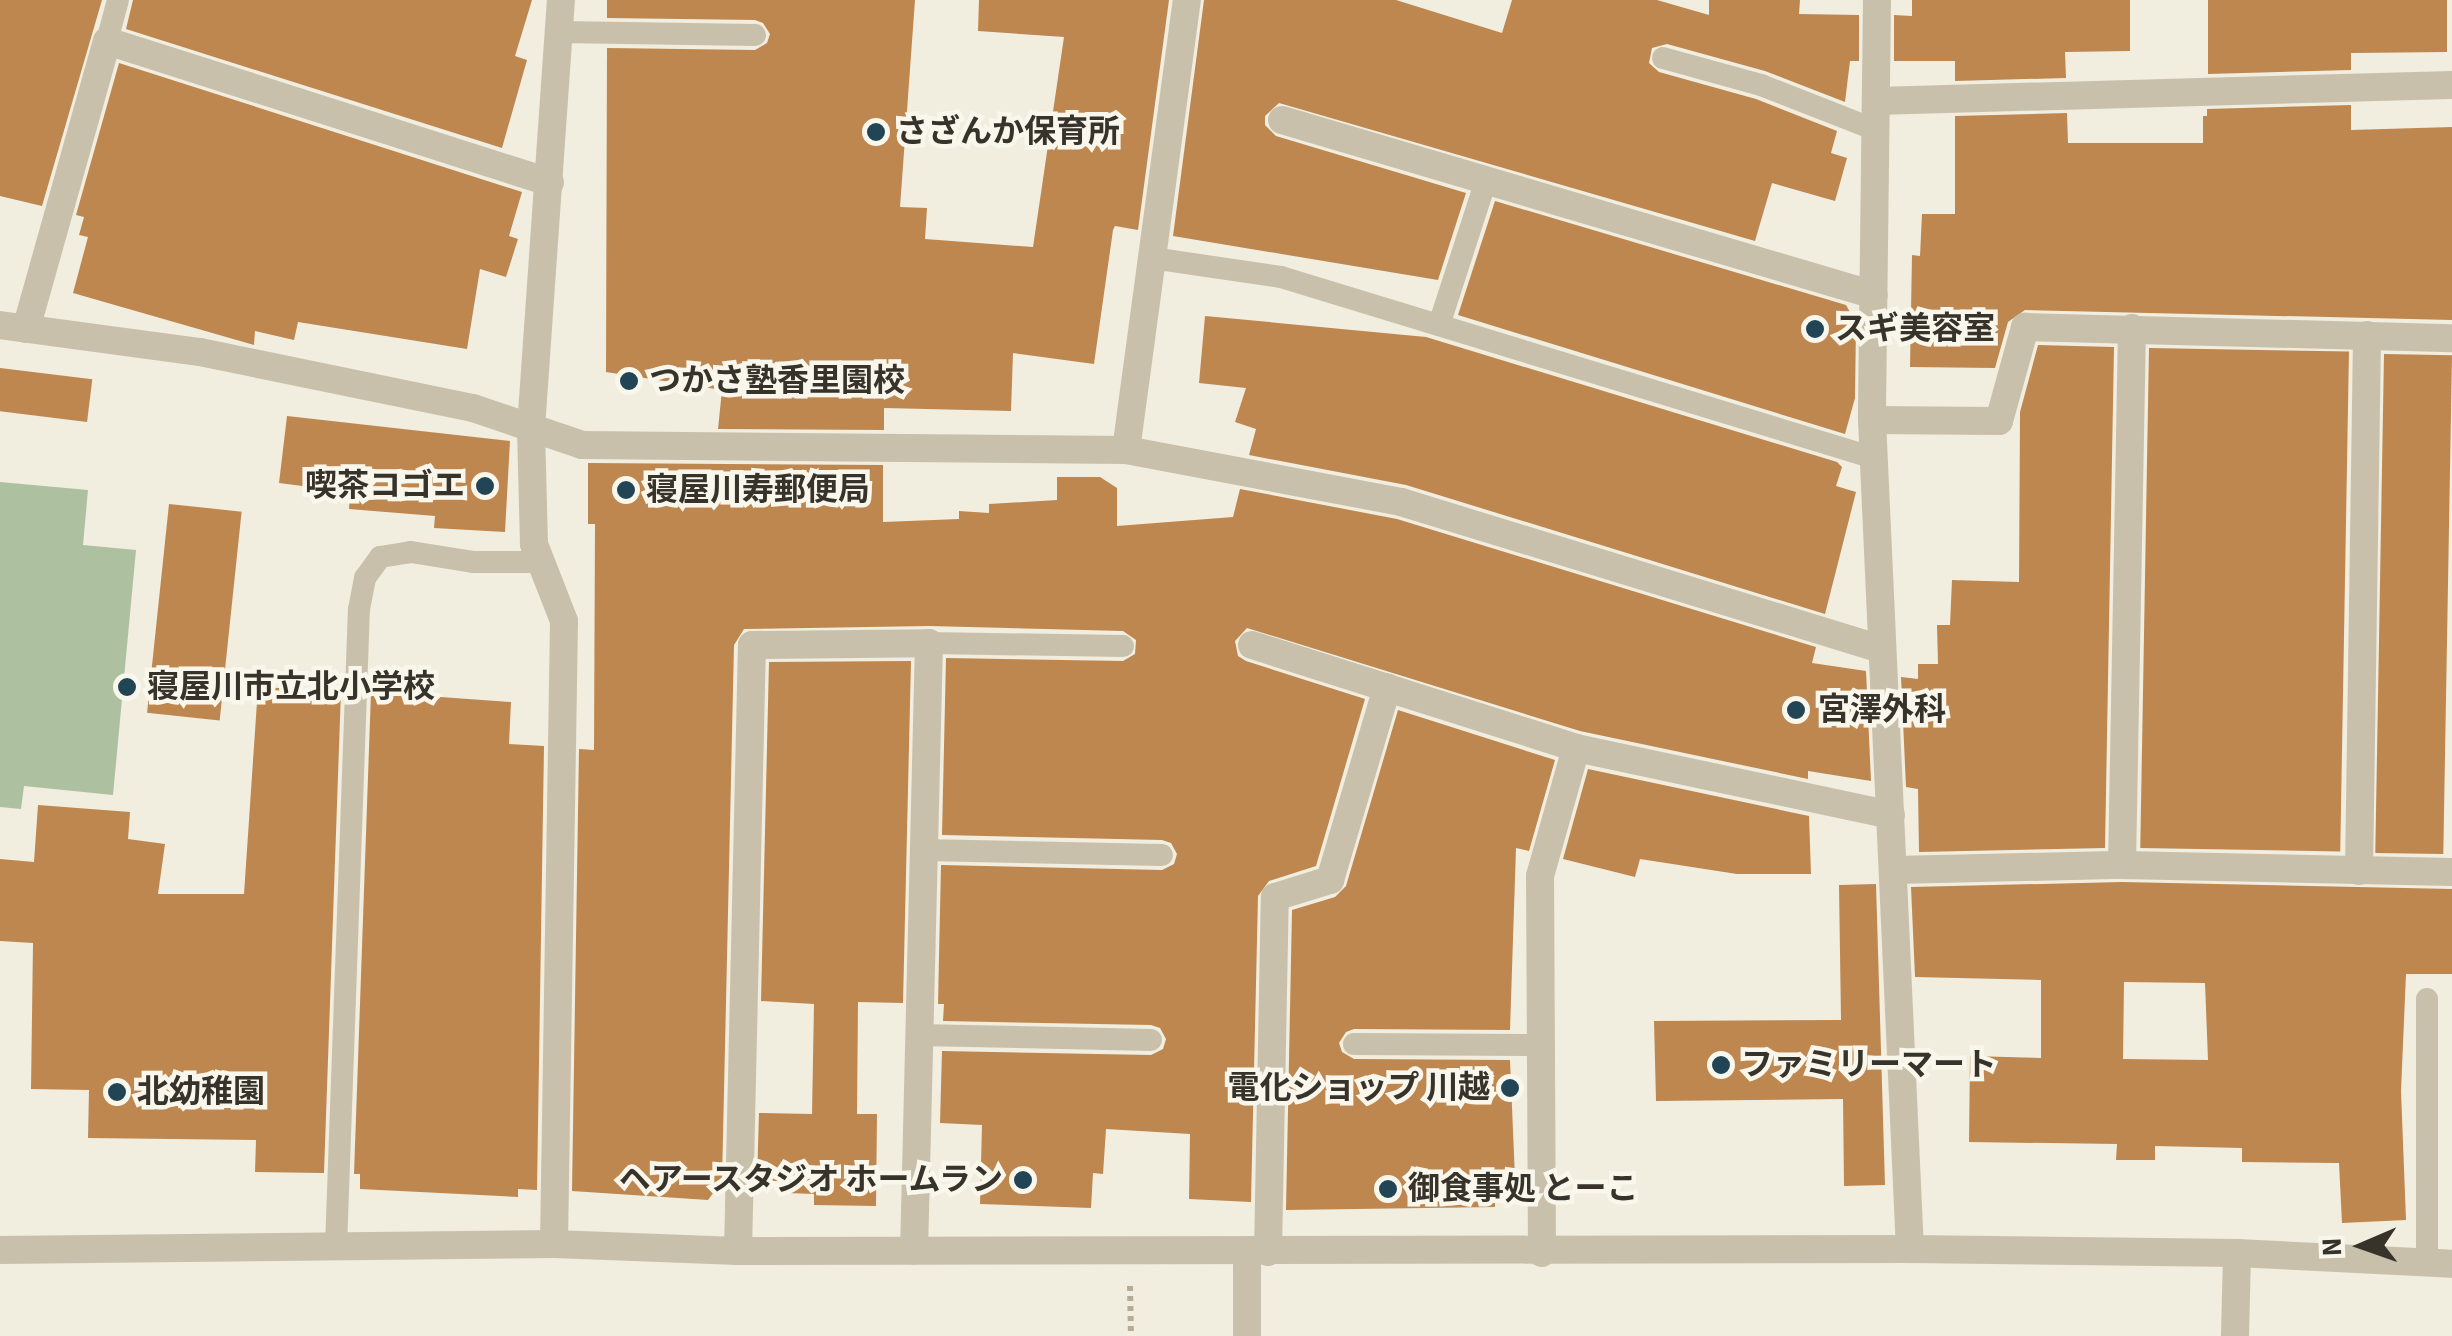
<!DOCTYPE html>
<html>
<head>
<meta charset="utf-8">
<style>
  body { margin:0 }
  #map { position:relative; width:2452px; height:1336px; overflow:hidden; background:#f1eddf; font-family:"Source Sans 3","Noto Sans JP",sans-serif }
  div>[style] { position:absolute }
  .green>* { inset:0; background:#adc0a0 }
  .building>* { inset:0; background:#be8750; transform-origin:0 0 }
  .path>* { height:6px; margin-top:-3px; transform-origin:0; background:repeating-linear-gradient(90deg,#b5ab96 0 5px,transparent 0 10px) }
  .service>* { height:22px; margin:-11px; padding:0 11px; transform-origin:11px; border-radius:11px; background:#c9c0ab }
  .minor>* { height:28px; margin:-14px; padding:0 14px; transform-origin:14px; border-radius:14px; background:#c9c0ab }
  .tertiary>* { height:28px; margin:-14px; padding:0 14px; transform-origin:14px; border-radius:14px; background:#c9c0ab }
  .dots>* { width:28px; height:28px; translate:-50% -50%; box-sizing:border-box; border:5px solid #f9f6eb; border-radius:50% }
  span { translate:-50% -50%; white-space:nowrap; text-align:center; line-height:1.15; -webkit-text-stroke:9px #f9f6eb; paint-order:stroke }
  .poi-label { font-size:32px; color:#37322a; font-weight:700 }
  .left { translate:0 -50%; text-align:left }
  .right { translate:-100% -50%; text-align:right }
  .north { position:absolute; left:2312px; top:1196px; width:100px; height:100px; -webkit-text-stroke:8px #f9f6eb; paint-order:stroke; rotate:268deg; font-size:28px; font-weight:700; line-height:40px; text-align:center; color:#37322a }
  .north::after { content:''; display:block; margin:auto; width:35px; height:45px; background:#37322a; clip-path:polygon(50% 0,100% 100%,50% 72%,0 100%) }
</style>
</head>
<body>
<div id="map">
  <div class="green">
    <div style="clip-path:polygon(0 482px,88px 490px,83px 545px,136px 550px,113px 795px,24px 786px,21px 809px,0 807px)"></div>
  </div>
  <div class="building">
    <div style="clip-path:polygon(0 0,102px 0,42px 206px,0 196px)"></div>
    <div style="clip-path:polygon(133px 0,532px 0,515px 56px,527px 60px,502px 148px,126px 29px)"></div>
    <div style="clip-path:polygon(607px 0,915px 0,900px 207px,927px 208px,925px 239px,1033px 247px,1064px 37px,978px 31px,979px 0,1169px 0,1138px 230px,1115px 226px,1113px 230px,1094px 364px,1013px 353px,1011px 411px,884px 408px,884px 430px,718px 429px,722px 390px,606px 372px,607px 48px,755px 50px,767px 43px,770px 34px,763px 23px,755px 20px,607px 18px)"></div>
    <div style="clip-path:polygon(1204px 0,1396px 0,1502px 33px,1512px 0,1657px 0,1709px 15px,1709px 0,1800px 0,1799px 14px,1859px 15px,1859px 61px,1850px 61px,1845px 102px,1765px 71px,1667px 44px,1652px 48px,1649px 63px,1659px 72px,1756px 99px,1837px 131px,1831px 153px,1847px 158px,1835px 201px,1772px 183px,1755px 241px,1279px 103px,1265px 116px,1265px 125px,1276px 136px,1466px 193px,1438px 280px,1173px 236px)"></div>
    <div style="clip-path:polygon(1912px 0,2130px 0,2130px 51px,2065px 52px,2066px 78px,1955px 81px,1955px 61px,1894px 61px,1894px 15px,1912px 16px)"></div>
    <div style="clip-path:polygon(2208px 0,2447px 0,2447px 52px,2351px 53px,2351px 70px,2208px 74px)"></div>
    <div style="clip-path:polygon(119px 63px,522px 192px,509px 236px,518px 239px,506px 277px,480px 269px,467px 349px,298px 322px,294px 340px,255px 331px,254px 345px,73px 293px,88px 237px,79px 235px,84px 217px,76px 215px)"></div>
    <div style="clip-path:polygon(2351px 105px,2351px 130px,2452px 127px,2452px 320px,2025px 310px,2008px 322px,1995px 368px,1910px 367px,1912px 255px,1920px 256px,1922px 214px,1955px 214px,1955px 116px,2067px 113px,2068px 143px,2203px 143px,2203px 116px,2207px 116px,2207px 109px)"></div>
    <div style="clip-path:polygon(1495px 201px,1846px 305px,1856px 323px,1855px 398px,1845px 434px,1458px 315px)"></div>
    <div style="clip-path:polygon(1205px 316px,1426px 337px,1837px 462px,1842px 467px,1836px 486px,1856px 492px,1825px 614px,1406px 485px,1249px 455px,1256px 429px,1235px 422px,1246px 388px,1199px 383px)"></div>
    <div style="clip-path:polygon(2038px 345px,2114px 347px,2105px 848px,1919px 852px,1918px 789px,1906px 787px,1901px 677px,1918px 679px,1918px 664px,1938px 664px,1937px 625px,1950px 625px,1952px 580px,2019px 582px,2020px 412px)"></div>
    <div style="left:2149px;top:348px;width:200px;height:500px;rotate:1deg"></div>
    <div style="left:2384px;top:354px;width:68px;height:499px;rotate:1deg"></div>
    <div style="left:0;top:368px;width:93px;height:43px;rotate:7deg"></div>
    <div style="clip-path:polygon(287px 416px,510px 441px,505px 532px,434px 528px,435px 516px,349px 509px,350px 492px,279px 483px)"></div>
    <div style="clip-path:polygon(588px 463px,883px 465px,883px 522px,959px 519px,959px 511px,989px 513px,989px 504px,1057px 500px,1057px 477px,1100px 477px,1117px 488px,1117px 526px,1233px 517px,1240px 489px,1397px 519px,1816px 647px,1812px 663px,1866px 671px,1871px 781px,1808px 771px,1808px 779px,1580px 731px,1247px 628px,1235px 641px,1238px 656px,1246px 661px,1365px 699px,1316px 866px,1269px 881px,1258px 896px,1251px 1202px,1189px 1199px,1190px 1134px,1106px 1129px,1103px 1174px,1093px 1173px,1091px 1208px,980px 1204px,982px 1125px,940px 1123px,942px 1051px,1151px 1055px,1163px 1049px,1166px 1039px,1160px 1028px,1151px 1025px,943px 1021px,944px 1004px,938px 1004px,941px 865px,1162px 870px,1174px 864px,1177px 854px,1171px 843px,1162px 840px,942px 835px,946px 658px,1123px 661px,1135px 654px,1136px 640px,1123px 631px,929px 626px,744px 629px,734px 645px,722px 1181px,708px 1200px,572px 1191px,579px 749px,594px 750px,595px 524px,588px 524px)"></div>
    <div style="left:169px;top:504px;width:73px;height:210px;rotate:6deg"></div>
    <div style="clip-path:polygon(911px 661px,903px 1003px,858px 1002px,857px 1114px,877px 1114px,876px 1206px,814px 1205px,814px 1194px,787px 1193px,787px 1181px,757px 1181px,759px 1113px,812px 1114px,814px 1004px,761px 1001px,769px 662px)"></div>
    <div style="clip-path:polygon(258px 687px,341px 691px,324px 1173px,255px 1172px,256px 1140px,88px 1138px,89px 1090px,31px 1089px,33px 943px,0 941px,0 859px,34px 862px,38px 805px,130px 812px,128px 839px,165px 844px,158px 894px,244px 894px)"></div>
    <div style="clip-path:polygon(371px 692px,511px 702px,509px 744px,544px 746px,537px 1190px,518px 1189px,518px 1197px,360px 1189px,360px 1174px,354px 1174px)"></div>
    <div style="clip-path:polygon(1398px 710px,1555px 760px,1529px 851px,1516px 848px,1510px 1030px,1354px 1029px,1346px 1032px,1339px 1043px,1342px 1052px,1354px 1059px,1510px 1060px,1515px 1178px,1495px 1179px,1495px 1207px,1286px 1210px,1292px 910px,1335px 897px,1346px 886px)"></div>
    <div style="clip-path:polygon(1588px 769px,1809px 816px,1811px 874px,1737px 874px,1640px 859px,1635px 877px,1563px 859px)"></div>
    <div style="clip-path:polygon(evenodd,2122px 882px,2452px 889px,2452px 974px,2406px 974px,2401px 1091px,2406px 1220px,2342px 1223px,2339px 1163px,2242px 1162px,2242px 1148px,2155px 1146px,2155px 1160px,2116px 1160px,2117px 1144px,1969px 1142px,1970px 1056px,2041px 1058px,2041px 980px,1915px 977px,1911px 887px,2122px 882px,2124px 982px,2205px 983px,2208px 1060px,2123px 1059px,2124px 982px)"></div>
    <div style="clip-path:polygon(1876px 884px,1885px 1185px,1844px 1186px,1843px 1099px,1656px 1101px,1654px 1021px,1841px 1020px,1839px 885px)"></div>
  </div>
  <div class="path">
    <div style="left:1130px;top:1286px;width:50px;rotate:88.9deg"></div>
  </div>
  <div class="service">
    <div style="left:559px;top:32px;width:196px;rotate:0.9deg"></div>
    <div style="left:107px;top:41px;width:42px;rotate:-75deg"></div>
    <div style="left:1663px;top:58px;width:102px;rotate:15.4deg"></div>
    <div style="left:1761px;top:85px;width:123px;rotate:21.4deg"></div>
    <div style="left:1152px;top:258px;width:130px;rotate:8.4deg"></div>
    <div style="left:1281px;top:277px;width:620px;rotate:16.97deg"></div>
    <div style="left:1439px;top:325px;width:152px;rotate:-72deg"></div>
    <div style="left:929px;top:643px;width:194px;rotate:0.9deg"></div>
    <div style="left:923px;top:850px;width:239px;rotate:1.2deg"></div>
    <div style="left:2427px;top:999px;width:263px;rotate:90deg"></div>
    <div style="left:918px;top:1035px;width:233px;rotate:1.2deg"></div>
    <div style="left:1354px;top:1044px;width:187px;rotate:0.3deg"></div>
    <div style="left:336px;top:1247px;width:638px;rotate:-87.94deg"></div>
    <div style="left:359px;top:609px;width:32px;rotate:-79deg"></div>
    <div style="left:365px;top:578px;width:26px;rotate:-54deg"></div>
    <div style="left:380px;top:557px;width:31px;rotate:-9deg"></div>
    <div style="left:411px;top:552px;width:64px;rotate:9deg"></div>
    <div style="left:474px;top:562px;width:68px"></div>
  </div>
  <div class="minor">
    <div style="left:1877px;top:0;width:420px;rotate:90.7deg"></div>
    <div style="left:1872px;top:420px;width:830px;rotate:87.38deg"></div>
    <div style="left:1876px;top:101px;width:576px;rotate:-1.59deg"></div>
    <div style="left:1282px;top:120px;width:617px;rotate:16.47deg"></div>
    <div style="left:0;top:325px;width:202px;rotate:7.7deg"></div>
    <div style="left:200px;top:352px;width:279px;rotate:11.6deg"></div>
    <div style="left:473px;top:408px;width:115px;rotate:18.7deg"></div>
    <div style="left:582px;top:445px;width:544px;rotate:0.53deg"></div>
    <div style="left:1126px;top:450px;width:280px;rotate:10.7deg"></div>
    <div style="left:1401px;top:502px;width:502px;rotate:17.03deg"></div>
    <div style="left:26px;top:329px;width:299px;rotate:-74.3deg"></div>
    <div style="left:107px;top:41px;width:465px;rotate:17.7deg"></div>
    <div style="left:1872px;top:420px;width:127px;rotate:0.5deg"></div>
    <div style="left:1999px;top:421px;width:98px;rotate:-74.5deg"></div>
    <div style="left:2025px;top:327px;width:427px;rotate:1.5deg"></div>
    <div style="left:1126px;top:450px;width:454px;rotate:-82.3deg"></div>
    <div style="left:1252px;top:645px;width:340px;rotate:17.6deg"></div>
    <div style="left:2122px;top:865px;width:537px;rotate:-88.93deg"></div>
    <div style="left:1895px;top:870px;width:227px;rotate:-1.3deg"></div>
    <div style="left:2122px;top:865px;width:330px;rotate:1.2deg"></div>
    <div style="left:2359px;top:871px;width:536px;rotate:-89.14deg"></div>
    <div style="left:554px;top:1244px;width:623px;rotate:-89.08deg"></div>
    <div style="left:564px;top:621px;width:83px;rotate:-111.3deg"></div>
    <div style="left:534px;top:544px;width:116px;rotate:-91.5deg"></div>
    <div style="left:531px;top:428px;width:429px;rotate:-86deg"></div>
    <div style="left:738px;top:1251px;width:606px;rotate:-88.68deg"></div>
    <div style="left:752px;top:645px;width:177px;rotate:-0.6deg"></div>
    <div style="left:929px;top:643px;width:608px;rotate:91.41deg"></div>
    <div style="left:1247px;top:1252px;width:84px;rotate:90deg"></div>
    <div style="left:1268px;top:1252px;width:355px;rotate:-88.9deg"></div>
    <div style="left:1275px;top:897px;width:58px;rotate:-17.2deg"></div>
    <div style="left:1330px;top:880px;width:201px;rotate:-73.5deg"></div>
    <div style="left:1542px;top:1253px;width:377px;rotate:-90.3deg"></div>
    <div style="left:1540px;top:876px;width:133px;rotate:-74.3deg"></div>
    <div style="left:1576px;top:748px;width:322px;rotate:12deg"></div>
    <div style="left:2235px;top:1336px;width:83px;rotate:-88.6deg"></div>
  </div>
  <div class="tertiary">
    <div style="left:0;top:1250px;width:554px;rotate:-0.62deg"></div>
    <div style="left:554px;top:1244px;width:184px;rotate:2.2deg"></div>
    <div style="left:738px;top:1251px;width:1172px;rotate:-0.1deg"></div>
    <div style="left:1910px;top:1249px;width:327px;rotate:0.7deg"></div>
    <div style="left:2237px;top:1253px;width:215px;rotate:2.9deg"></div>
  </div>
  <div class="dots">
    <div style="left:876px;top:132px;background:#224556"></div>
    <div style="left:1815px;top:329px;background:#224556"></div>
    <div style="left:629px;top:381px;background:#224556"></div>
    <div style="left:485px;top:486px;background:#224556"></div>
    <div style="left:626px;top:490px;background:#224556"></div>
    <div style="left:127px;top:687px;background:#224556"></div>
    <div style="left:1796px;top:710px;background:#224556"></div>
    <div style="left:1721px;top:1065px;background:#224556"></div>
    <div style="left:1510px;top:1088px;background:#224556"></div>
    <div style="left:117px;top:1092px;background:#224556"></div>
    <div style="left:1023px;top:1180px;background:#224556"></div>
    <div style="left:1388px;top:1189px;background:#224556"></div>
  </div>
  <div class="poi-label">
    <span class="left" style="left:896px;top:132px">さざんか保育所</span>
    <span class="left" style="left:1835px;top:329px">スギ美容室</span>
    <span class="left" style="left:649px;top:381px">つかさ塾香里園校</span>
    <span class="right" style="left:465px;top:486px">喫茶コゴエ</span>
    <span class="left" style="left:646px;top:490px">寝屋川寿郵便局</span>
    <span class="left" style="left:147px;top:687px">寝屋川市立北小学校</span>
    <span class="left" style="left:1818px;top:710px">宮澤外科</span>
    <span class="left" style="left:1741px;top:1065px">ファミリーマート</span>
    <span class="right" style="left:1490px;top:1088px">電化ショップ 川越</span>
    <span class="left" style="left:137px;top:1092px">北幼稚園</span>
    <span class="right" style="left:1003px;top:1180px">ヘアースタジオ ホームラン</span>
    <span class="left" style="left:1408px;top:1189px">御食事処 とーこ</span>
  </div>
  <div class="north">N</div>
</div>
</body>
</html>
